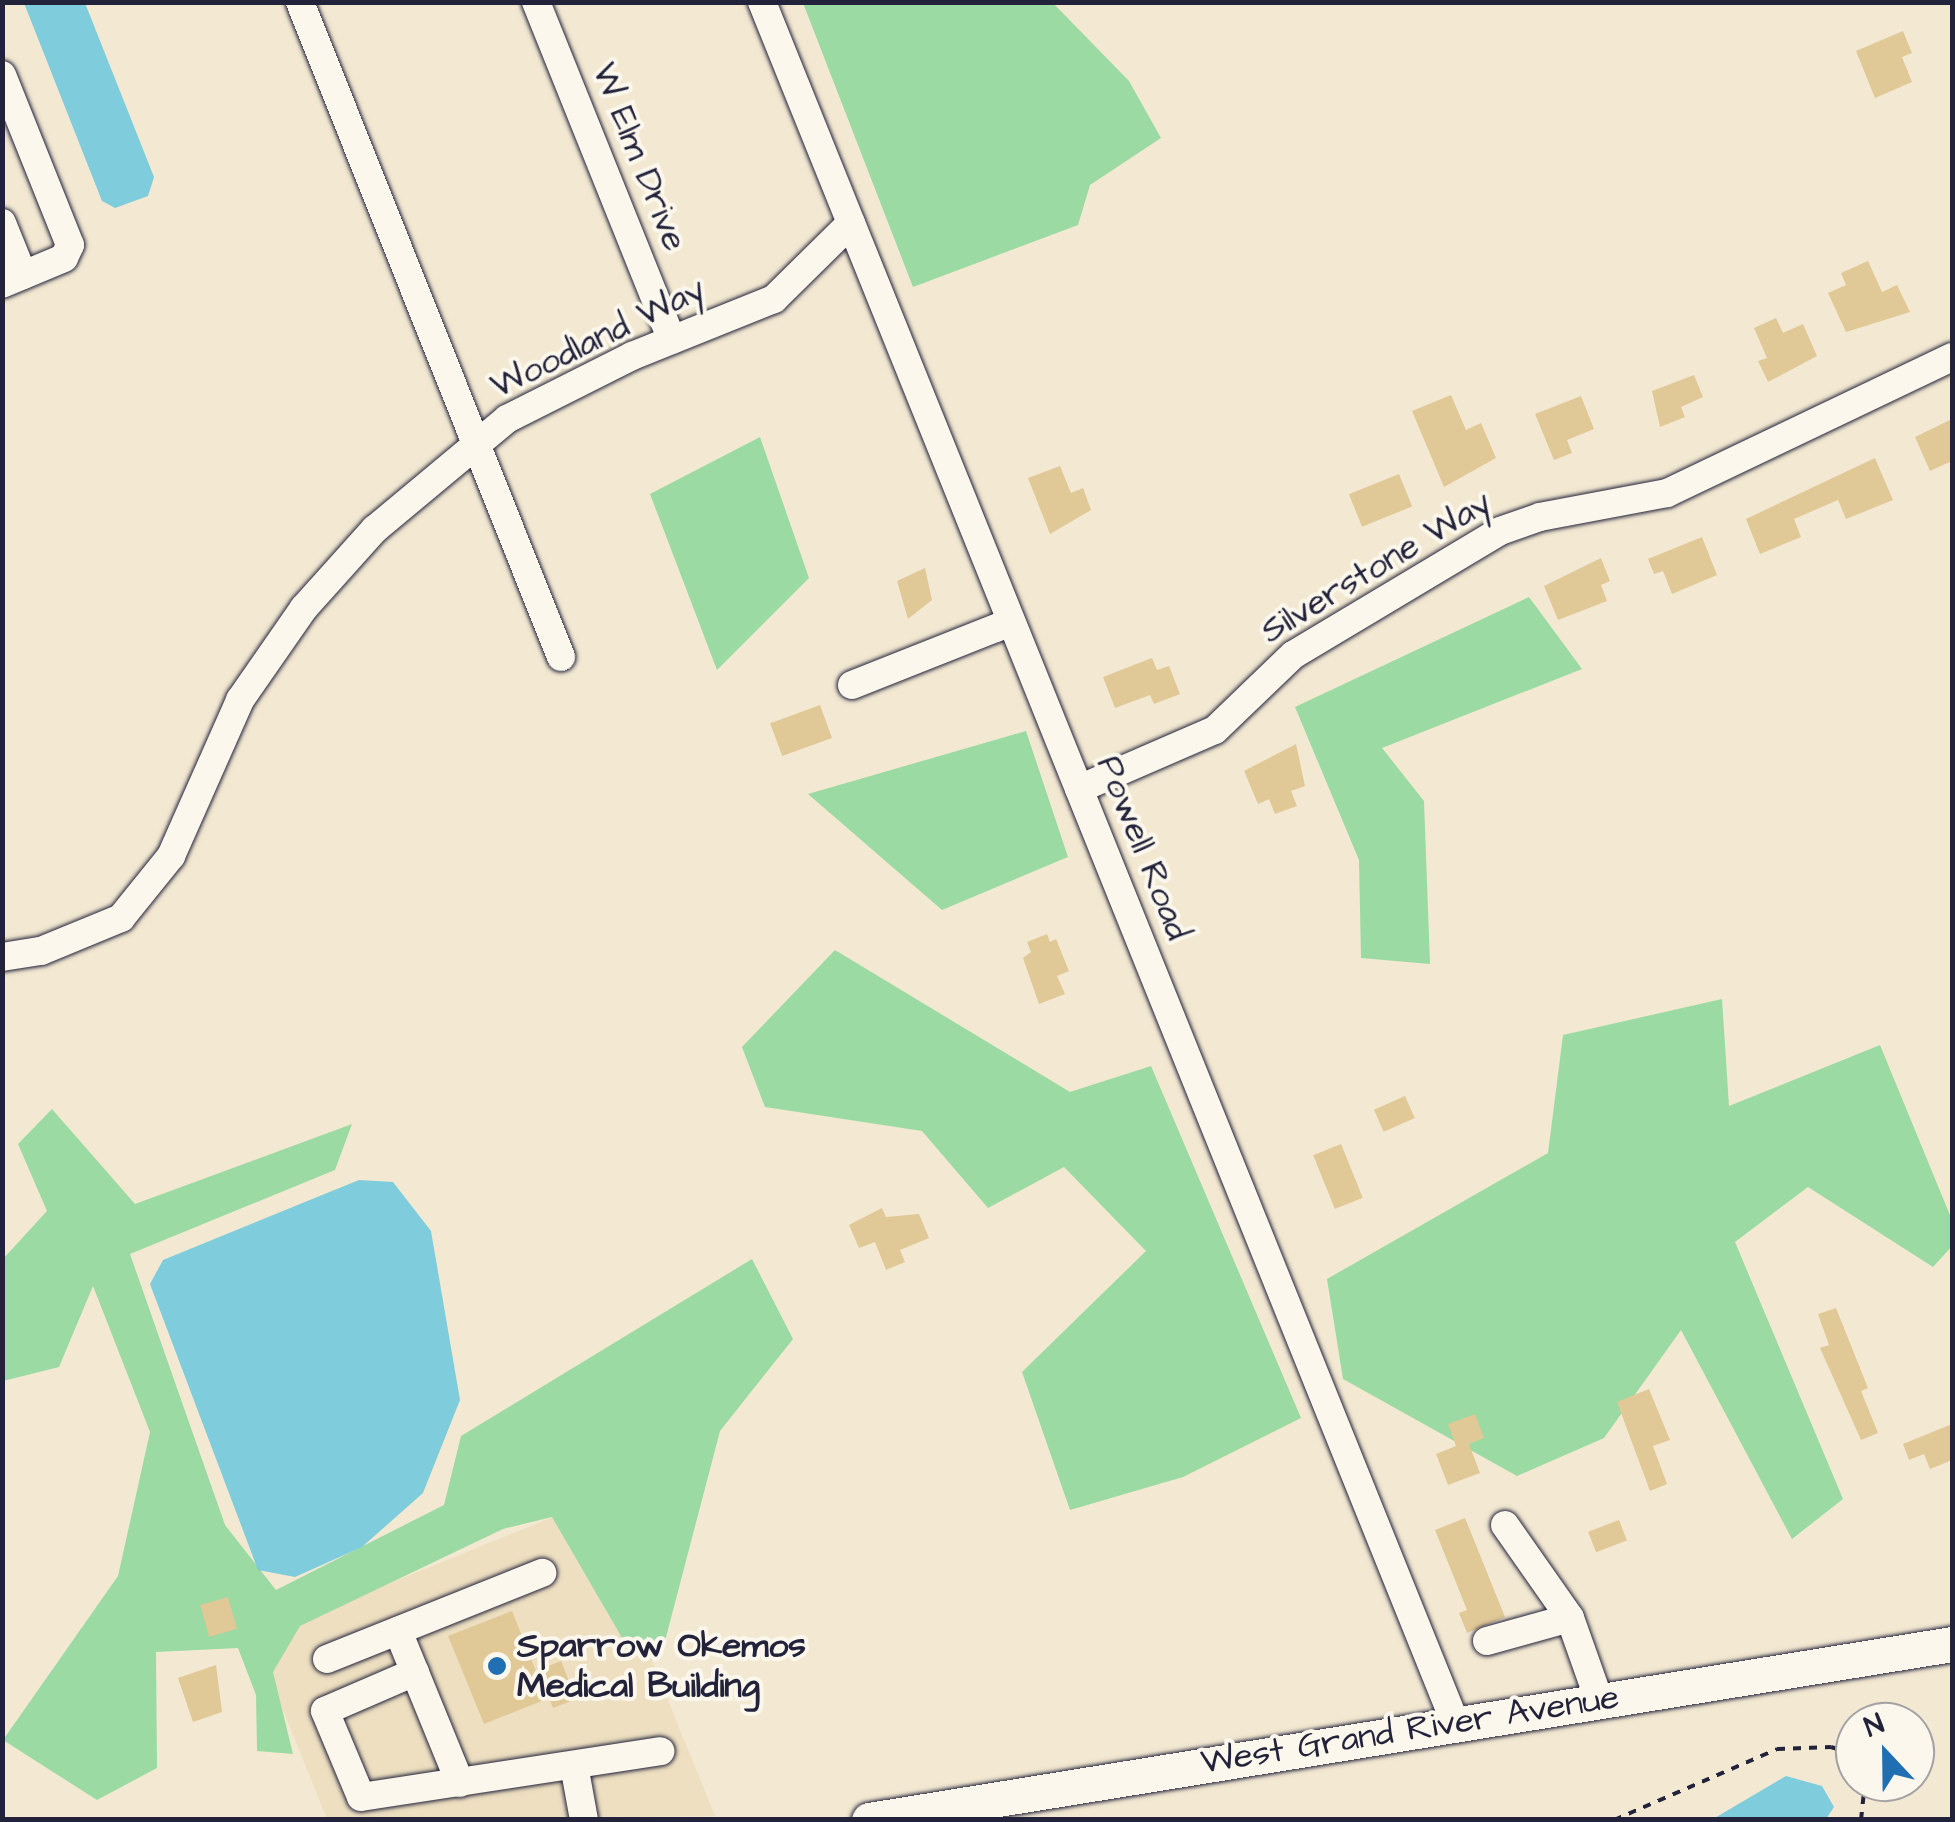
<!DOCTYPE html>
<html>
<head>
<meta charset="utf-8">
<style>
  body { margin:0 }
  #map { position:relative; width:1955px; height:1822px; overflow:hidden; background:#f3e9d2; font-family:"Architects Daughter",sans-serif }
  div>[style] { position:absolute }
  .built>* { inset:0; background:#eddfc0 }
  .green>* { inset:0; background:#9bdaa3 }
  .water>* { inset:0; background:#7eccdc }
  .building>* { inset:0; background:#e0c897; transform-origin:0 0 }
  .path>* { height:4px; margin-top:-2px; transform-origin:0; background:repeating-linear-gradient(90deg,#22223b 0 8px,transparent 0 16px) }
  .roads { filter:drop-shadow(0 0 2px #22223b) drop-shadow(0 0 2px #22223b) }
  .minor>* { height:28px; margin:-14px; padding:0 14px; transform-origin:14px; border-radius:14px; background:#fbf7ec }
  .major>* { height:35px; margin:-17.5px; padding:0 17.5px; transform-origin:17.5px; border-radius:17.5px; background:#fbf7ec }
  .dots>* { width:28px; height:28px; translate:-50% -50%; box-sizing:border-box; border:5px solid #fbf7ec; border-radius:50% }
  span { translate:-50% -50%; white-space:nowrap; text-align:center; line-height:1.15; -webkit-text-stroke:8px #fbf7ec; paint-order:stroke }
  .street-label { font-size:35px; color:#22223b }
  .poi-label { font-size:35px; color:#22223b; font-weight:700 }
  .left { translate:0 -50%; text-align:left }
  .frame { position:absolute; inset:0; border:5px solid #22223b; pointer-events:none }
  .north { position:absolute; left:1835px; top:1702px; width:100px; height:100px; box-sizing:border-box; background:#fbf7ec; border:2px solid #a4a2a5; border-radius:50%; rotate:338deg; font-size:28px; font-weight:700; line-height:40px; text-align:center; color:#22223b }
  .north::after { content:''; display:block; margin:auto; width:35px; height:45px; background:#1f6fb2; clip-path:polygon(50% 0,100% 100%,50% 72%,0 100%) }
</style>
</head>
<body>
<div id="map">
  <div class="built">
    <div style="clip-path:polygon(588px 1503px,715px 1816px,327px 1819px,254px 1638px)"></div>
  </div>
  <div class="green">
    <div style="clip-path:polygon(803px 3px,1053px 3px,1129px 81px,1161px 138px,1090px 185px,1078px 225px,913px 287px)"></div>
    <div style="clip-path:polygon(760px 437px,809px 578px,717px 670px,650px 494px)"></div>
    <div style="clip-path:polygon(1529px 597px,1582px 669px,1382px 748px,1424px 801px,1430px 964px,1361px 958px,1359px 860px,1295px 707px)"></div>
    <div style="clip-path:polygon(1026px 731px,1068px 857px,942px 910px,808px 794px)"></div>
    <div style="clip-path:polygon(835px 950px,1070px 1092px,1151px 1066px,1301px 1418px,1183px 1477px,1070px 1510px,1022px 1372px,1146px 1251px,1064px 1167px,988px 1208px,922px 1131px,765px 1107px,742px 1047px)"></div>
    <div style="clip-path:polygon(1722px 999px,1729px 1106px,1880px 1045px,1952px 1220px,1952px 1246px,1933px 1267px,1808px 1187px,1735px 1242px,1843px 1499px,1792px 1539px,1681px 1330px,1604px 1438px,1517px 1476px,1343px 1379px,1327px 1279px,1548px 1153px,1563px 1035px)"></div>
    <div style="clip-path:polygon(52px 1109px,135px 1204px,352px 1124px,335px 1170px,130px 1254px,225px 1525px,276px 1590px,444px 1505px,461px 1436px,752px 1259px,793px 1339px,720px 1431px,665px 1641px,632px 1655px,552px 1517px,503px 1529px,300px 1626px,273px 1672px,293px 1754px,257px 1751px,256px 1695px,238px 1648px,156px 1652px,157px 1768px,97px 1800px,3px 1740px,118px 1576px,150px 1432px,93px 1286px,59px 1367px,3px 1381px,2px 1260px,47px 1211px,18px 1144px)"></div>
  </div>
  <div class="water">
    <div style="clip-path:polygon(24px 3px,85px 3px,154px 177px,148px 196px,115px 208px,102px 201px)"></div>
    <div style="clip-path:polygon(359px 1180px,393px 1182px,431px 1231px,460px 1400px,423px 1493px,362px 1547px,295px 1577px,258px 1570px,150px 1284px,163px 1260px)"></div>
    <div style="clip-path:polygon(1786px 1776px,1822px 1786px,1834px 1807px,1826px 1819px,1713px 1819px)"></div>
  </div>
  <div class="building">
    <div style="clip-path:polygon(1903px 31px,1912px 53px,1902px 57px,1912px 82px,1875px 98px,1856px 51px)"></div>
    <div style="clip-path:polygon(1868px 261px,1882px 292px,1897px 285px,1910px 312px,1846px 332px,1828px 293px,1846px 285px,1841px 273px)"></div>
    <div style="clip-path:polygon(1776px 318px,1783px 333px,1803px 324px,1817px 356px,1768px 382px,1758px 361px,1767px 358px,1754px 328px)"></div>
    <div style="clip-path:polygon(1694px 375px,1703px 397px,1681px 407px,1685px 417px,1660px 427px,1652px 391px)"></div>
    <div style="clip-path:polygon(1451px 395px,1466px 430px,1481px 423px,1496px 458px,1444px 487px,1412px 411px)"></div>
    <div style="clip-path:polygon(1581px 396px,1594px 429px,1567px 440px,1572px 453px,1554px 460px,1535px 414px)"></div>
    <div style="clip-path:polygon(1952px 419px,1952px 461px,1930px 471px,1915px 437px)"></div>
    <div style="clip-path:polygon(1875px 458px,1893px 500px,1846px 519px,1838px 500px,1794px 519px,1801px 537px,1760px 554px,1746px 519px)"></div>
    <div style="clip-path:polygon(1060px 466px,1071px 493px,1083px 488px,1091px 510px,1050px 534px,1028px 478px)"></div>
    <div style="left:1399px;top:474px;width:35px;height:54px;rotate:68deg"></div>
    <div style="clip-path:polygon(1702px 537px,1717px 575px,1672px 594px,1663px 571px,1654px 574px,1648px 559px)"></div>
    <div style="clip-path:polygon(1601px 558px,1610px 581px,1601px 585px,1607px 601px,1558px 620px,1544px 586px)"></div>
    <div style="clip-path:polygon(925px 568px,932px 600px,908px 619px,897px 581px)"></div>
    <div style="clip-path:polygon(1152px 658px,1157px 670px,1169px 666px,1180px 694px,1154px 704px,1150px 695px,1115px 708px,1103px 677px)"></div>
    <div style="left:820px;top:705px;width:35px;height:53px;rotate:70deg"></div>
    <div style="clip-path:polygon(1296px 744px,1305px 786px,1291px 791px,1297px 806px,1275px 814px,1269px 799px,1258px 804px,1244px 771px)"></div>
    <div style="clip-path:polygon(1047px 934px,1050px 942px,1056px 939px,1069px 971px,1057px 976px,1065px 994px,1039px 1004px,1023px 958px,1031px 952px,1027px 942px)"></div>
    <div style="left:1405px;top:1096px;width:24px;height:34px;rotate:66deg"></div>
    <div style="left:1341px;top:1144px;width:58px;height:30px;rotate:68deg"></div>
    <div style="clip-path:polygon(882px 1208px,886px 1217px,919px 1214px,929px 1238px,900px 1250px,905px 1262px,886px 1270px,875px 1242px,859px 1248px,849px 1225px)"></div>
    <div style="clip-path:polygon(1836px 1308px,1868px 1388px,1861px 1391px,1878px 1433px,1861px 1440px,1820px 1348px,1829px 1345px,1818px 1314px)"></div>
    <div style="clip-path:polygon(1649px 1389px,1670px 1440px,1653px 1446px,1667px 1484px,1650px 1491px,1617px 1402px)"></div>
    <div style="clip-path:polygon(1475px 1414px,1484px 1438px,1469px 1444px,1480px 1473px,1448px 1485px,1436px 1454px,1456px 1446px,1448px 1424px)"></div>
    <div style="clip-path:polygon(1952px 1424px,1952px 1460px,1930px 1469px,1924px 1454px,1909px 1460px,1903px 1444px)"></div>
    <div style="clip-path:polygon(1465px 1518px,1505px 1617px,1467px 1633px,1459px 1613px,1467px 1610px,1435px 1530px)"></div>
    <div style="left:1619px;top:1520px;width:22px;height:33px;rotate:69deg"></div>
    <div style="left:228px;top:1597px;width:33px;height:29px;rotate:74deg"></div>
    <div style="clip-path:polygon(512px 1611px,536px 1671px,561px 1661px,576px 1699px,553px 1708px,549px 1698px,484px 1724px,448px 1636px)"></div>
    <div style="clip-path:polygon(216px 1665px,222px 1712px,193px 1722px,178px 1678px)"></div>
  </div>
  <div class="path">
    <div style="left:1614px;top:1820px;width:178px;rotate:-23.5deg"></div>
    <div style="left:1777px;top:1749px;width:54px;rotate:-2.1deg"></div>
    <div style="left:1831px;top:1747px;width:25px;rotate:18deg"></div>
    <div style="left:1861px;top:1820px;width:38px;rotate:-84deg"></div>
  </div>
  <div class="roads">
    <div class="minor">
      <div style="left:300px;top:2px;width:705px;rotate:68.27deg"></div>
      <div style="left:536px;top:2px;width:364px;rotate:68.1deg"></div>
      <div style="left:762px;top:2px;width:1854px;rotate:68.06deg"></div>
      <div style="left:2px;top:75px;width:183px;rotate:68.2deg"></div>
      <div style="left:70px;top:245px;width:14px;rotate:115deg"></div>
      <div style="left:64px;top:258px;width:67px;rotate:157.2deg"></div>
      <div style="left:2px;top:223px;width:56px;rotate:68deg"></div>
      <div style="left:852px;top:685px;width:171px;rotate:-21.6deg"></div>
      <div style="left:1079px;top:789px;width:148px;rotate:-23.5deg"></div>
      <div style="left:1215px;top:730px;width:108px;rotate:-43.9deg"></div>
      <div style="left:1293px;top:655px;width:241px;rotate:-30.9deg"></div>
      <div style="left:1500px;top:531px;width:42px;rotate:-19.3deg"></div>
      <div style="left:1540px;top:517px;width:129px;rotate:-10.7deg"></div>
      <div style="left:1667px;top:493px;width:316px;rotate:-25.5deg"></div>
      <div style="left:2px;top:957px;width:39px;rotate:-9deg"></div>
      <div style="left:41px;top:951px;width:87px;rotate:-22.4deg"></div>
      <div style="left:121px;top:918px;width:80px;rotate:-51.1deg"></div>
      <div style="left:171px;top:856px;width:171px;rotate:-66.1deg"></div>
      <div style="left:240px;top:700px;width:112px;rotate:-55.2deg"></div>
      <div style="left:304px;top:608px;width:106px;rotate:-48.1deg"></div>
      <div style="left:375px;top:529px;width:172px;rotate:-39.8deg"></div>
      <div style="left:507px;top:419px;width:140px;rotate:-26.7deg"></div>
      <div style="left:632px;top:356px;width:153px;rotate:-21.9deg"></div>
      <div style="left:774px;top:299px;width:108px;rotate:-44.6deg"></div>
      <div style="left:1505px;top:1525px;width:113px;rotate:55deg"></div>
      <div style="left:1570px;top:1618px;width:87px;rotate:70.5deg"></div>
      <div style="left:398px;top:1631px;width:164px;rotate:67.8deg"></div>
      <div style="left:1487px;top:1641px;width:86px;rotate:-15.5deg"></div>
      <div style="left:327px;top:1659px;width:232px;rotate:-21.8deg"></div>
      <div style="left:415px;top:1672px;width:98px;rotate:156.6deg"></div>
      <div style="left:325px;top:1711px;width:93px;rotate:67.3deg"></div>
      <div style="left:361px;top:1797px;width:303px;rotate:-8.7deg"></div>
      <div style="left:574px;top:1765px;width:56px;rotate:79.7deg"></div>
    </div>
    <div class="major">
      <div style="left:869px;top:1820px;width:1097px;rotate:-9.23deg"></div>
    </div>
  </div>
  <div class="dots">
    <div style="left:497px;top:1666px;background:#1f6fb2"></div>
  </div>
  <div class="street-label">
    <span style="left:639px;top:157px;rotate:68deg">W Elm Drive</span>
    <span style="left:598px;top:338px;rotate:-26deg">Woodland Way</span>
    <span style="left:1376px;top:567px;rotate:-31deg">Silverstone Way</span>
    <span style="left:1143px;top:848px;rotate:68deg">Powell Road</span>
    <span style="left:1410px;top:1730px;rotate:-9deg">West Grand River Avenue</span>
  </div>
  <div class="poi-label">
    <span class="left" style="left:517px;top:1666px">Sparrow Okemos<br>Medical Building</span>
  </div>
  <div class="frame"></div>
  <div class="north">N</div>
</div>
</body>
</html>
